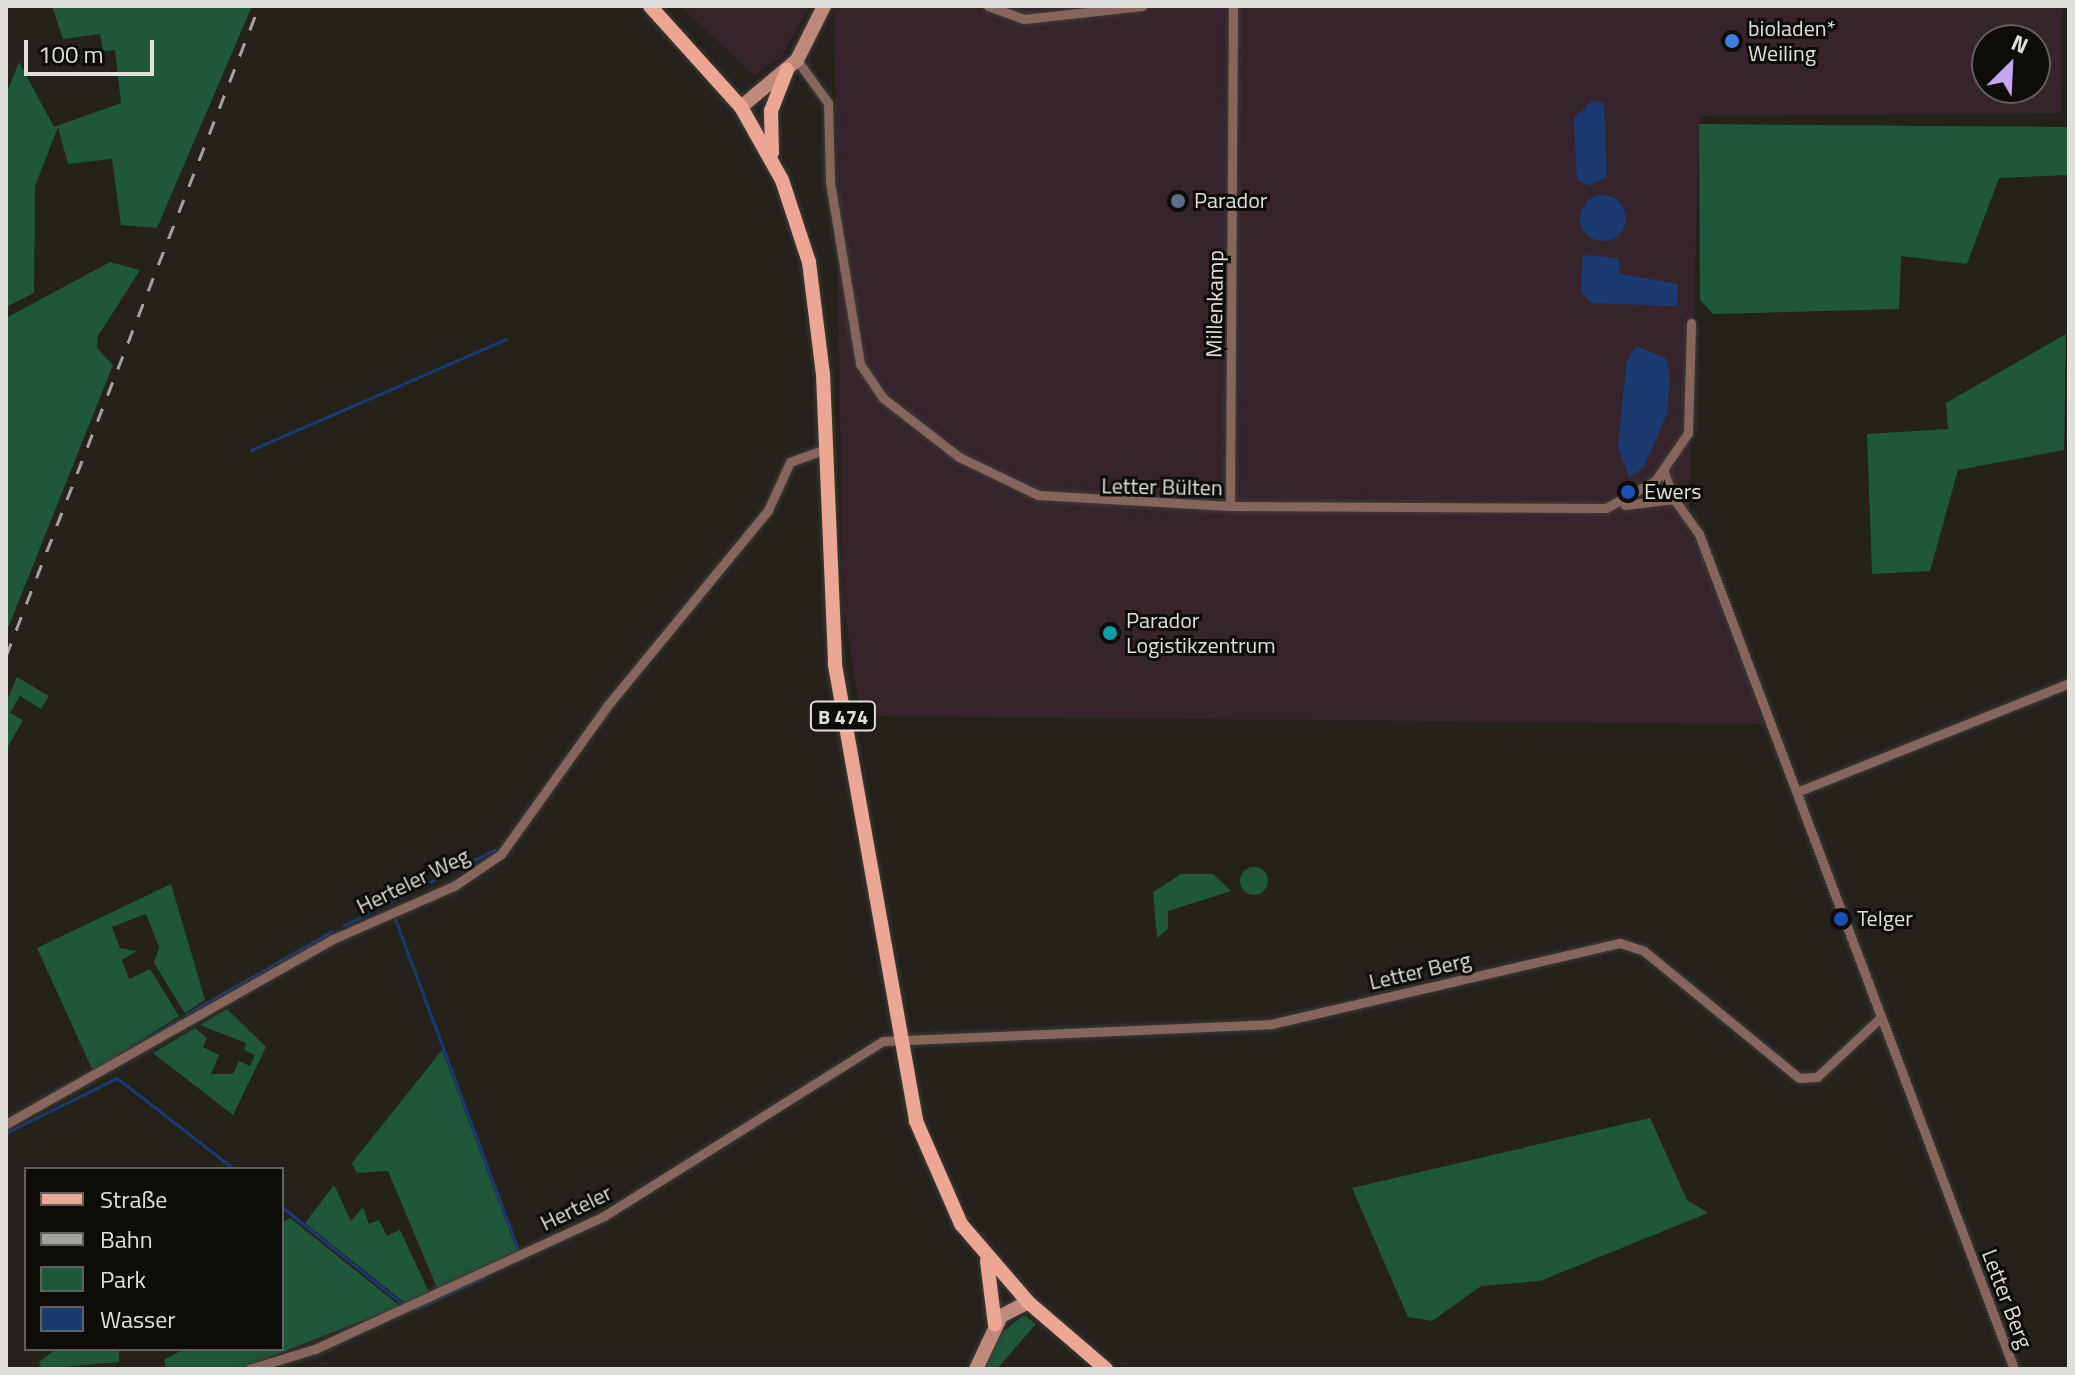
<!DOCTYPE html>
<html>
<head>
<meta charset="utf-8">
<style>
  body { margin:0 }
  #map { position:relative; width:2075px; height:1375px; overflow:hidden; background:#25221c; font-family:"Titillium Web",sans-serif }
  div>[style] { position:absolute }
  .industrial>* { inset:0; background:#36242c }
  .green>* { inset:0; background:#1e573a }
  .round { border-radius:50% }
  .water>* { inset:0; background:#1a3a70 }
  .stream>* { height:3px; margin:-1.5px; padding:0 1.5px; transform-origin:1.5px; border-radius:1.5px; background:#1a3a70 }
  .roads { filter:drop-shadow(0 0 2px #3f3c37) drop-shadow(0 0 2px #3f3c37) }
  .street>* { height:9px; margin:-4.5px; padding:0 4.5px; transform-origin:4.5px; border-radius:4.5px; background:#86655c }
  .secondary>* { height:14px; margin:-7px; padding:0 7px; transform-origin:7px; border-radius:7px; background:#bf8a7c }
  .primary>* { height:14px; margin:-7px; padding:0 7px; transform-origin:7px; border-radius:7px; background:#eba794 }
  .rail>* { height:3px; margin-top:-1.5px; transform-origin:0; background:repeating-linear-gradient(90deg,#a4a29d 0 14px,transparent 0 28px) }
  .dots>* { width:22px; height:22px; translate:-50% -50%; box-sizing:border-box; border:4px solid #0d0c09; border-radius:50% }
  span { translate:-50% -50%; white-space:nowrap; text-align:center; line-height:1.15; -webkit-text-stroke:6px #0d0c09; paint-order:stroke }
  .shield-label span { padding:2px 6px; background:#0d0c09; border:2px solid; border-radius:6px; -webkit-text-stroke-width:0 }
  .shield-label { font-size:20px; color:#e1dfda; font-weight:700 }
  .poi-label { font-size:22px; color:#e1dfda }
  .left { translate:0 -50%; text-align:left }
  .street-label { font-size:22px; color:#e1dfda }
  .frame { position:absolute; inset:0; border:8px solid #e1dfda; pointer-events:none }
  .legend { position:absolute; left:24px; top:1167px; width:260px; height:184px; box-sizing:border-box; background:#0d0c09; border:2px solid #62605d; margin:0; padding:10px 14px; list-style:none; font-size:24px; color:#e1dfda }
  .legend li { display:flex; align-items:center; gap:16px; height:40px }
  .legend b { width:40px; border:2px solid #62605d }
  .north { position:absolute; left:1971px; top:24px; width:80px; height:80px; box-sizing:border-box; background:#0d0c09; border:2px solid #62605d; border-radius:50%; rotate:24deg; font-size:22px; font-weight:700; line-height:32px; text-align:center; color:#e1dfda }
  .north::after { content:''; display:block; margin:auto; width:28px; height:36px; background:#c6a6f0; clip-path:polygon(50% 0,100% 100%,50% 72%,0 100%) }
  .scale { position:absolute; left:24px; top:40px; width:130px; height:36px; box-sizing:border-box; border:4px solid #e1dfda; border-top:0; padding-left:10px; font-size:24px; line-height:28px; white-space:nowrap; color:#e1dfda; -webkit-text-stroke:6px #0d0c09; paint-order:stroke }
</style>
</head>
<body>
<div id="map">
  <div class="industrial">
    <div style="clip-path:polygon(680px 6px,810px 6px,782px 56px,755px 76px)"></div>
    <div style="clip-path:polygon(evenodd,834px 6px,2062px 6px,2061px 113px,1699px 116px,1689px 513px,1764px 724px,861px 716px,843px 603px,834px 6px,1987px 40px,2035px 40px,2035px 88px,1987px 88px,1987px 40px)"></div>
  </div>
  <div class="green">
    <div style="clip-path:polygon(52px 6px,252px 6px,157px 228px,121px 225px,112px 159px,68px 164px,58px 127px,35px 186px,34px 293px,6px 307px,6px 95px,19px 62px,54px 127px,121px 103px,115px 50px,103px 51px,100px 34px,63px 39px)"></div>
    <div style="clip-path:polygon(1699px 124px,2069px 127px,2069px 175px,1999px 178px,1967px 264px,1901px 256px,1899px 309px,1713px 314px,1700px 300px)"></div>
    <div style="clip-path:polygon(110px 262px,140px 270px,98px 336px,97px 348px,113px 365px,6px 633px,6px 318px)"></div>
    <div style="clip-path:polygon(2066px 334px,2064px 450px,1958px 470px,1930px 571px,1872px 574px,1867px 434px,1948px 429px,1946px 403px)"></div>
    <div style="clip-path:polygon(17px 677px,49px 696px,41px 709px,20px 696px,10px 713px,23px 720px,6px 750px,6px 703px)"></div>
    <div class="round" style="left:1240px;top:867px;width:28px;height:28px"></div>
    <div style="clip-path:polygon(1181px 874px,1213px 874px,1231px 891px,1168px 911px,1168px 929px,1157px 938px,1153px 892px)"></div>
    <div style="clip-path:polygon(171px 884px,205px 1000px,185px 1013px,181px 1007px,154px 963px,159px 947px,146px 914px,112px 927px,120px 948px,137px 951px,122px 960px,129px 979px,150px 969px,179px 1016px,93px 1071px,37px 948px)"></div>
    <div style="clip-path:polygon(227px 1009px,266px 1047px,233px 1115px,153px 1053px,195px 1028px,207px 1038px,203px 1047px,219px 1055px,211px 1074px,233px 1074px,239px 1061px,250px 1066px,255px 1055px,244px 1050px,246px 1043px,200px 1025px)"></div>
    <div style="clip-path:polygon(442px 1050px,517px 1251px,437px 1288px,388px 1171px,357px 1173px,352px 1163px)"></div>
    <div style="clip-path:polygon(1650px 1118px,1687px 1200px,1708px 1213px,1540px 1281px,1481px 1286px,1432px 1321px,1408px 1317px,1352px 1188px)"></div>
    <div style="clip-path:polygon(334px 1185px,351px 1221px,363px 1207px,369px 1224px,379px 1220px,387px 1236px,400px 1230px,429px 1292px,405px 1303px,305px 1223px)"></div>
    <div style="clip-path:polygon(290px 1218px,400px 1306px,239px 1369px,166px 1369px,164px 1360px,184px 1349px,282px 1349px,282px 1223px)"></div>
    <div style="clip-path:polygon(1024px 1315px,1036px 1324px,997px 1369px,982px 1369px,1001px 1333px)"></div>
    <div style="clip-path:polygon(56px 1349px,119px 1349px,119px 1362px,41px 1369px,39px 1362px)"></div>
  </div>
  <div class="water">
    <div style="clip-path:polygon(1592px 101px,1604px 103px,1607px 176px,1590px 186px,1577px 180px,1574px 118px)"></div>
    <div class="round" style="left:1580px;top:195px;width:46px;height:46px"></div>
    <div style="clip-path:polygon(1583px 255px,1618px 258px,1620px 274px,1678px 284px,1677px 306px,1591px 303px,1581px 291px)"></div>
    <div style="clip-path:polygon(1636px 346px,1666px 358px,1670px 379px,1667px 413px,1644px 467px,1629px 478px,1618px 446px,1627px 360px)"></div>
  </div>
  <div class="stream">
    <div style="left:251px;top:450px;width:278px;rotate:-23.5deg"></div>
    <div style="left:395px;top:919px;width:353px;rotate:69.6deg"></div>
    <div style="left:344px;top:925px;width:168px;rotate:-26.6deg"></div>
    <div style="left:187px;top:1014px;width:167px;rotate:-29.8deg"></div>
    <div style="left:125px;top:1052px;width:64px;rotate:-31deg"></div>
    <div style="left:6px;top:1133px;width:124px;rotate:-26.4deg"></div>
    <div style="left:117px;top:1078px;width:148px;rotate:37.9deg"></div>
    <div style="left:282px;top:1207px;width:154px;rotate:38.9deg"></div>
    <div style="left:416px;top:1309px;width:76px;rotate:-24.9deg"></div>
  </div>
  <div class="roads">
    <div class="street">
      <div style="left:988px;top:6px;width:38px;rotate:20deg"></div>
      <div style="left:1024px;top:19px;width:119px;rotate:-6.3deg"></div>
      <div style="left:797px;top:60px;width:53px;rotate:54.2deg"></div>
      <div style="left:828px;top:103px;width:79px;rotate:88.5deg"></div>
      <div style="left:830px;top:182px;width:184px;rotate:80.6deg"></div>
      <div style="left:860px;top:364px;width:41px;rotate:55.9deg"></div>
      <div style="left:883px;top:398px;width:96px;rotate:37.8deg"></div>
      <div style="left:959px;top:457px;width:88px;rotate:25.7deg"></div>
      <div style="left:1038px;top:495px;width:192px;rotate:3.3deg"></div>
      <div style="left:1230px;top:506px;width:376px;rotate:0.3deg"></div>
      <div style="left:1606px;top:508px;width:56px;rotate:-28.9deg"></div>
      <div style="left:1655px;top:481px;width:58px;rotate:-55.5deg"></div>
      <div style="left:1688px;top:433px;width:110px;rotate:-88.4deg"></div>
      <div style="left:1664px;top:472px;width:29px;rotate:70deg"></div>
      <div style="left:1674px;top:499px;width:43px;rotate:54.5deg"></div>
      <div style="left:1699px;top:534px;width:892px;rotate:69.33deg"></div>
      <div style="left:1625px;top:505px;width:49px;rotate:-7deg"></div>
      <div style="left:1230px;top:506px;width:500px;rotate:-89.66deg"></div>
      <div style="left:1797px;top:792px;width:293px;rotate:-21.8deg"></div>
      <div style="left:6px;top:1124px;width:376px;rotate:-29.5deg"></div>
      <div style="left:333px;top:939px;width:132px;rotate:-23.7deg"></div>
      <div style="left:454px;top:886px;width:57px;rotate:-34.2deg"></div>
      <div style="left:501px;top:854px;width:183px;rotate:-54.3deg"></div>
      <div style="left:608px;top:705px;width:252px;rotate:-50.6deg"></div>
      <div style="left:768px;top:510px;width:53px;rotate:-65.4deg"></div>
      <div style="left:790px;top:462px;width:37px;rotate:-20deg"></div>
      <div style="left:249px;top:1369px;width:69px;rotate:-16.9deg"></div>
      <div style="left:315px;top:1349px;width:318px;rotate:-24.7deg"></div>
      <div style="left:604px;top:1216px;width:329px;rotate:-32.1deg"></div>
      <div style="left:883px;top:1041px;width:388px;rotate:-2.5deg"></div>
      <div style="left:1271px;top:1024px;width:358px;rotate:-13.1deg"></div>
      <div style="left:1620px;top:943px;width:25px;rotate:18deg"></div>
      <div style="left:1644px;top:951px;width:200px;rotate:39.3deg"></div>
      <div style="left:1799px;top:1078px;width:18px;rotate:-3deg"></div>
      <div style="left:1817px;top:1077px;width:86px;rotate:-43.1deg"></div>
    </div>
    <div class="secondary">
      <div style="left:741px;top:107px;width:73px;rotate:-40deg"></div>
      <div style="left:797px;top:60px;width:60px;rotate:-63.4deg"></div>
      <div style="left:976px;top:1369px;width:59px;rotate:-64.7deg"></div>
      <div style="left:1001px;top:1316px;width:30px;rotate:-27deg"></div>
    </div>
    <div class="primary">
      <div style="left:650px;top:6px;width:136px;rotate:48deg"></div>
      <div style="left:741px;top:107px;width:84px;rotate:60.7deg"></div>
      <div style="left:782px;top:180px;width:86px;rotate:71.8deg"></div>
      <div style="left:809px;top:262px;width:113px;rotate:82.9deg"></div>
      <div style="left:823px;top:374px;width:291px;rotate:87.6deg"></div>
      <div style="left:835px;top:665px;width:463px;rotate:79.9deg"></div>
      <div style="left:916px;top:1121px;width:112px;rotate:66.4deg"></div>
      <div style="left:961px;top:1224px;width:103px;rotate:49.3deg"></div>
      <div style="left:1028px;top:1302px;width:103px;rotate:40.7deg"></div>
      <div style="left:772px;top:153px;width:42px;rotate:-91.4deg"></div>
      <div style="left:771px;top:111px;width:44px;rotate:-68.7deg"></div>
      <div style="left:987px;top:1261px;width:64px;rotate:82.9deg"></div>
    </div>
  </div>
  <div class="rail">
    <div style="left:6px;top:656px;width:698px;rotate:-68.73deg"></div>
  </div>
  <div class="dots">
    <div style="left:1732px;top:41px;background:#3f7fe0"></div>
    <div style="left:1178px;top:201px;background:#5c6f8a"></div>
    <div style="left:1628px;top:492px;background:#1a4fb4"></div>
    <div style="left:1110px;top:633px;background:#0f9aa8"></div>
    <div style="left:1841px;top:919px;background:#1a4fb4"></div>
  </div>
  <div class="shield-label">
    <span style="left:843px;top:716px">B 474</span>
  </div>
  <div class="poi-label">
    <span class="left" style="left:1748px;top:41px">bioladen*<br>Weiling</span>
    <span class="left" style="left:1194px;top:201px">Parador</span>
    <span class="left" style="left:1644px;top:492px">Ewers</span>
    <span class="left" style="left:1126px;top:633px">Parador<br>Logistikzentrum</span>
    <span class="left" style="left:1857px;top:919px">Telger</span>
  </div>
  <div class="street-label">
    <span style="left:1215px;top:304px;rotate:-89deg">Millenkamp</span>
    <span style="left:1162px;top:487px;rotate:1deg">Letter Bülten</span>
    <span style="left:413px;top:881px;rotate:-26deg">Herteler Weg</span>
    <span style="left:1420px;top:971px;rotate:-13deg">Letter Berg</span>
    <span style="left:576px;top:1208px;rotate:-26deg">Herteler</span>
    <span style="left:2007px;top:1299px;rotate:69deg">Letter Berg</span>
  </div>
  <div class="frame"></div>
  <ul class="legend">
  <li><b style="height:10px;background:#eba794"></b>Straße</li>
  <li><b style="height:10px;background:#a4a29d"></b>Bahn</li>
  <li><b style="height:22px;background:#1e573a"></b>Park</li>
  <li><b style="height:22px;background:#1a3a70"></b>Wasser</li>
  </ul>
  <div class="north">N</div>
  <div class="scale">100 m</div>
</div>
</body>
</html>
